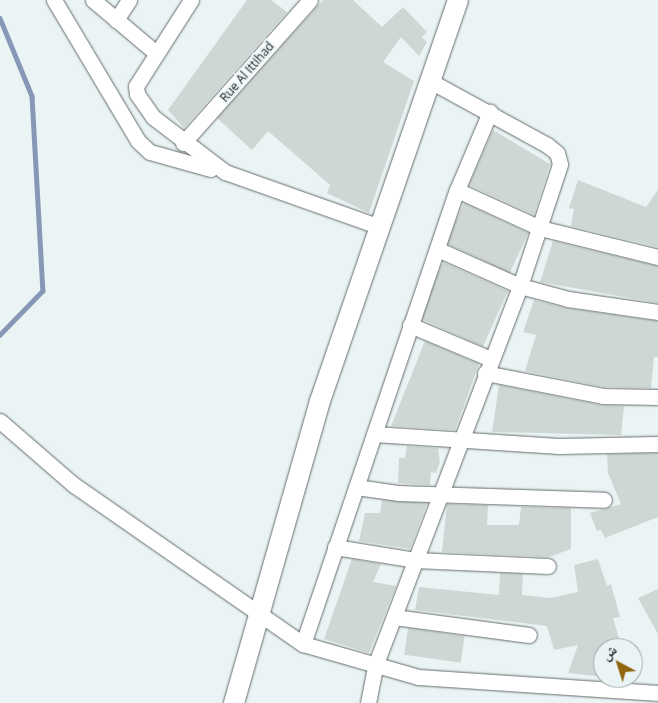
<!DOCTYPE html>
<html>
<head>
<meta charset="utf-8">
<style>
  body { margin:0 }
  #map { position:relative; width:658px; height:703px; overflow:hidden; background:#ebf4f5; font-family:"Open Sans","Noto Naskh Arabic",sans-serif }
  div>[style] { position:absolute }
  .stream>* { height:4.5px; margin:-2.25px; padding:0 2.25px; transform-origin:2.25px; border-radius:2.25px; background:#8798b7 }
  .building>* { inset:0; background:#cfd7d5; transform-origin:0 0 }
  .roads { filter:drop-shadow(0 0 1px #656c6d) drop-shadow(0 0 1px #656c6d) }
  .street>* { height:15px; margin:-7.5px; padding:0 7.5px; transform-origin:7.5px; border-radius:7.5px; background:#fff }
  .secondary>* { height:20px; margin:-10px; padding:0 10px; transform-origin:10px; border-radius:10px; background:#fff }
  span { translate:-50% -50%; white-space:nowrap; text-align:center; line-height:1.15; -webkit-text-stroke:4px #ebf4f5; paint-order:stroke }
  .street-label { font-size:12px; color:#272a2a }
  .north { position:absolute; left:593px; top:638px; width:50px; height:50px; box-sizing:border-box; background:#ebf4f5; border:1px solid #9da3a4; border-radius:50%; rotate:320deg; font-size:14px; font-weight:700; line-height:20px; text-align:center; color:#272a2a }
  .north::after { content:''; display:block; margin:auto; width:18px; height:22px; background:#91650e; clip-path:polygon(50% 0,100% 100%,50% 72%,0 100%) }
</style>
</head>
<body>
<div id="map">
  <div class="stream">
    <div style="left:0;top:18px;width:84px;rotate:67.7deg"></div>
    <div style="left:32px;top:96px;width:195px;rotate:86.8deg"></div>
    <div style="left:43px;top:291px;width:62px;rotate:134.3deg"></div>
  </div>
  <div class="building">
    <div style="clip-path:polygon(247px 0,271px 0,287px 12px,184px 128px,168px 110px)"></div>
    <div style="clip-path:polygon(323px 0,353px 0,382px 27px,403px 7px,427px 32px,422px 37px,427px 42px,419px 56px,401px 37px,383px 62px,414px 81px,369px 213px,327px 193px,330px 185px,268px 131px,252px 150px,217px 118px)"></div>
    <div style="clip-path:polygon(493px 130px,550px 164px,534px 215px,469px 185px)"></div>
    <div style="clip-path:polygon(578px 180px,646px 207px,658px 190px,658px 247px,571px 226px,574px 209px,569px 208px)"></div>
    <div style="left:464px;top:203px;width:71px;height:44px;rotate:25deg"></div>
    <div style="clip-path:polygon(553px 241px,658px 266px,658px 303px,540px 282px)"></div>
    <div style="left:443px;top:262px;width:71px;height:61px;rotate:24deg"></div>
    <div style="clip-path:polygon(534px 300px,567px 308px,658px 321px,658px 357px,654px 357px,651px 388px,604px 387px,525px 371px,536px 335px,523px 332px)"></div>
    <div style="clip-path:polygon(425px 341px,479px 364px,455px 430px,391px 426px)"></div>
    <div style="clip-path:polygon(499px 385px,601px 405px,624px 406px,621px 435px,492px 432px)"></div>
    <div style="clip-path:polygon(407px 446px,438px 448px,440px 462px,436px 473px,431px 472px,430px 485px,398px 483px,399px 458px,405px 458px)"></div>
    <div style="clip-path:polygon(658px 453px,658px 517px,605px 538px,601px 530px,597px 531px,590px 513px,621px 504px,608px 473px,607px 454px)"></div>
    <div style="clip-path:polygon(382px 500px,427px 503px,410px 549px,359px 541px,365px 513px,380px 513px)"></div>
    <div style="clip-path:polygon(447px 504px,488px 505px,487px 525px,519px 525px,521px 507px,571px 508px,571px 549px,549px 557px,442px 552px)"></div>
    <div style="clip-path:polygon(352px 559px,381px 564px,373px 582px,396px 586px,369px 653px,324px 639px)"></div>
    <div style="clip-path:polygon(598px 559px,607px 586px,611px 584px,620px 617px,613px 618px,622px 648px,603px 648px,603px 677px,568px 673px,578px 645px,554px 650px,547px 626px,415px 610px,419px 587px,499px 595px,500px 573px,523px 574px,522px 595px,550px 598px,578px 592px,574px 565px)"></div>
    <div style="clip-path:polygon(658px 589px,658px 634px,638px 598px)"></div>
    <div style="left:408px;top:628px;width:57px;height:27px;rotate:8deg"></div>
  </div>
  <div class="roads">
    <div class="street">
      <div style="left:54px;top:0;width:164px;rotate:59.2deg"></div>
      <div style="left:138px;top:141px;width:16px;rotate:43deg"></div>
      <div style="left:150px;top:152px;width:63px;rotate:15.6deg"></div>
      <div style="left:93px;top:0;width:82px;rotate:40.1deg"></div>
      <div style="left:191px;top:0;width:102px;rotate:122.6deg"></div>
      <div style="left:136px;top:86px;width:8px;rotate:83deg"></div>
      <div style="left:137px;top:94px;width:28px;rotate:55deg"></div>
      <div style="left:153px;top:117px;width:91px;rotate:37.4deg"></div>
      <div style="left:225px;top:172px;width:164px;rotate:19.5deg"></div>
      <div style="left:116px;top:20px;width:24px;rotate:-57deg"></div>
      <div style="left:183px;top:143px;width:191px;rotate:-48.4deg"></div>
      <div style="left:457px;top:190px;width:91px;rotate:24.6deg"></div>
      <div style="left:540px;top:228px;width:122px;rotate:13.8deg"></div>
      <div style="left:437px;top:249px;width:91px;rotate:24deg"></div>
      <div style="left:520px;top:286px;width:50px;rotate:15.2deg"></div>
      <div style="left:568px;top:299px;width:91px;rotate:8.2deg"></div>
      <div style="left:410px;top:325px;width:88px;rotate:22.8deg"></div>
      <div style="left:485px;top:373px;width:120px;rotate:11deg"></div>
      <div style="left:603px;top:396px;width:55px;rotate:1deg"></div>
      <div style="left:0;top:421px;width:98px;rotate:40.9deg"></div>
      <div style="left:74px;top:485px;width:279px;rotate:34.8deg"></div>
      <div style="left:303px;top:644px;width:120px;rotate:16deg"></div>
      <div style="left:418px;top:677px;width:241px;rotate:3.8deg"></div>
      <div style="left:374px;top:434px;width:185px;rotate:3.7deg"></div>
      <div style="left:559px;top:446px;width:99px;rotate:-1.2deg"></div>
      <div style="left:356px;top:487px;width:42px;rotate:8.1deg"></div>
      <div style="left:398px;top:493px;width:206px;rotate:1.9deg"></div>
      <div style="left:335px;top:547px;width:81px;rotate:9.2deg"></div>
      <div style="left:415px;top:560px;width:133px;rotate:2.6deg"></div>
      <div style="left:394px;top:617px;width:136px;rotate:7.6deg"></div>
      <div style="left:303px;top:644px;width:479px;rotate:-71.3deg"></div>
      <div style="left:457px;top:190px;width:85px;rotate:-67.1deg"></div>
      <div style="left:368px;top:703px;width:38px;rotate:-79deg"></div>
      <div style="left:375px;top:666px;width:407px;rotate:-69.1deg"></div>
      <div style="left:520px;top:286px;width:128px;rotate:-71.8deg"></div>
      <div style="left:560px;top:164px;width:11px;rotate:-105deg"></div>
      <div style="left:557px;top:153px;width:13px;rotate:-141deg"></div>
      <div style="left:547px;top:145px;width:133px;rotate:-151.3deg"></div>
    </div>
    <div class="secondary">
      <div style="left:234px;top:703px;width:314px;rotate:-74.1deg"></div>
      <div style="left:320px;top:401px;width:424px;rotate:-71deg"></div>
    </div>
  </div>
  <div class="street-label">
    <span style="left:247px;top:72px;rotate:-49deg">Rue Al Ittihad</span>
  </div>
  <div class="north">ش</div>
</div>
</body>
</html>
